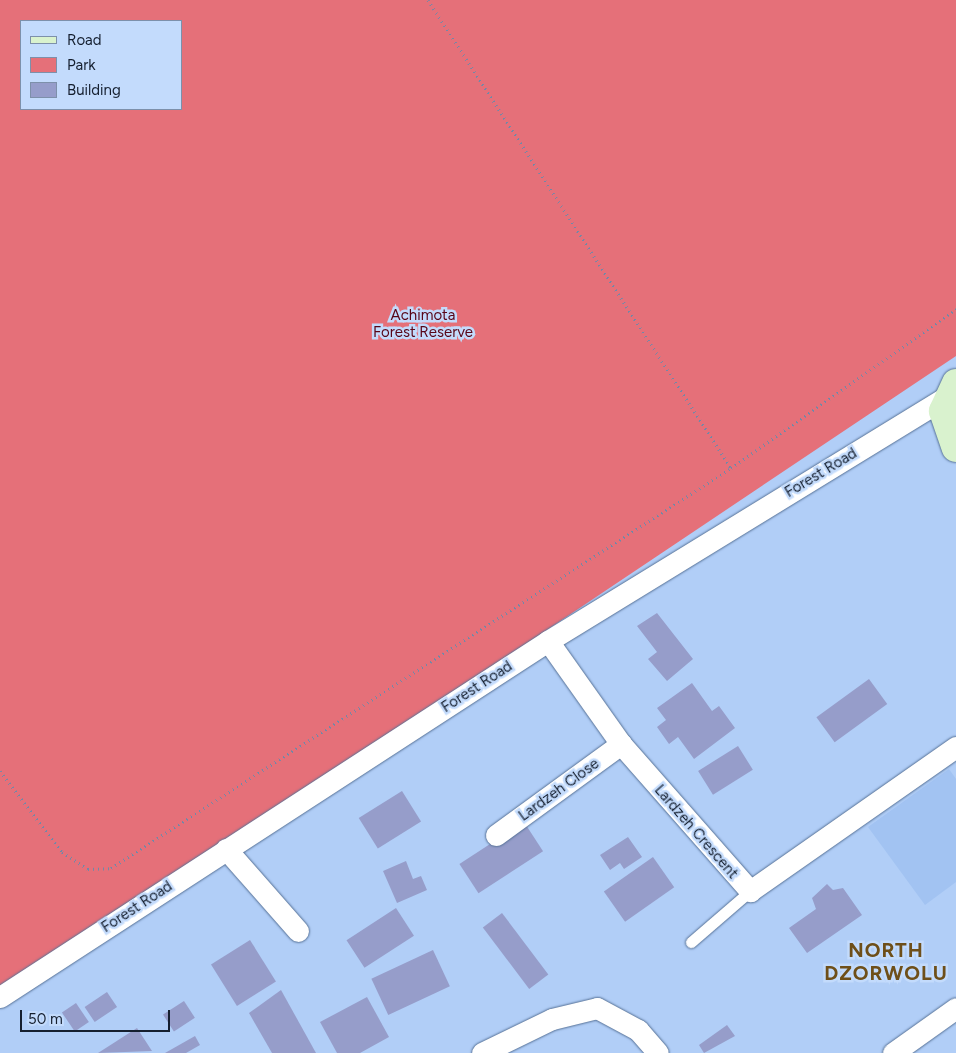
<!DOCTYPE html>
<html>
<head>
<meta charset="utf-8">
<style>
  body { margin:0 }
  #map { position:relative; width:956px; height:1053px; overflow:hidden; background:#b1cef7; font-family:Figtree,sans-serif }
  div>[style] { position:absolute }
  .built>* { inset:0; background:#a2c3f2 }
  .green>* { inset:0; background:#e57079 }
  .building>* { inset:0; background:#969dca; transform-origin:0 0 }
  .path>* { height:3px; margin-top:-1.5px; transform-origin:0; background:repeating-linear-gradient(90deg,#7288a7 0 1px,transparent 0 5px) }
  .roads { filter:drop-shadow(0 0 1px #567196) drop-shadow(0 0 1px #567196) }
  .service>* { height:11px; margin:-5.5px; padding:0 5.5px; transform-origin:5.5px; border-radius:5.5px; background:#fff }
  .minor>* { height:21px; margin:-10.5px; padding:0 10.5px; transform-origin:10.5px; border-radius:10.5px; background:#fff }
  .secondary>* { height:28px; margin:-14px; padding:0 14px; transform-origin:14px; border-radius:14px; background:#d9f2ce }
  span { translate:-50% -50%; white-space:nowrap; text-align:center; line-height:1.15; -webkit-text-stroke:5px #c3dbfc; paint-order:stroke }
  .park-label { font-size:15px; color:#580618 }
  .street-label { font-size:15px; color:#151f2f }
  .district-label { font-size:20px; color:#6e4f19; font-weight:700; letter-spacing:1px }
  .legend { position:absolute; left:20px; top:20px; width:162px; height:90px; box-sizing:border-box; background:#c3dbfc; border:1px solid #7d90aa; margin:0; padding:6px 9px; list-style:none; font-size:15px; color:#151f2f }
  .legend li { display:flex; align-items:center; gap:10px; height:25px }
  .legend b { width:25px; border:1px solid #7d90aa }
  .scale { position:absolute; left:20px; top:1010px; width:150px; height:22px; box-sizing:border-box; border:2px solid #151f2f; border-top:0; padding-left:6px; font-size:15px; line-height:18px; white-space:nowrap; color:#151f2f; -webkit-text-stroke:4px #c3dbfc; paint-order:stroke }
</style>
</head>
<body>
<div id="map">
  <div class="built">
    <div style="clip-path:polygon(949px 769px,956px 779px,956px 882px,925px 905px,868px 827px)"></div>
  </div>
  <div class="green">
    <div style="clip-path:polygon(evenodd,0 0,956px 0,956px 356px,0 996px,0 0,21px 21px,181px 21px,181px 109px,21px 109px,21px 21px)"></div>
  </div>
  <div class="building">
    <div style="clip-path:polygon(657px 613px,693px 659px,667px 681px,648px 659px,657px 652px,637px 626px)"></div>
    <div style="left:869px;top:679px;width:31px;height:65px;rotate:54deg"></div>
    <div style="clip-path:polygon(692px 683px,712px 711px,719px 706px,735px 728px,694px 759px,678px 737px,669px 744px,657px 727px,666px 720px,657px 708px)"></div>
    <div style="left:738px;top:746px;width:28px;height:47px;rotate:58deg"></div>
    <div style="left:402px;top:791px;width:36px;height:51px;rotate:58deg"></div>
    <div style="left:524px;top:822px;width:35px;height:77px;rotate:57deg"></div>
    <div style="clip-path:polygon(628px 837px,642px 857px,624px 869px,620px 863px,610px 870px,600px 855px)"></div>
    <div style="left:653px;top:857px;width:37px;height:60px;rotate:55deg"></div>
    <div style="clip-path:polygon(406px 861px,413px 879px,421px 876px,427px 890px,397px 903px,383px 871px)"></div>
    <div style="clip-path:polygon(827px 884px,833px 890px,843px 888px,862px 915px,807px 953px,789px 928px,816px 909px,812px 898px)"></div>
    <div style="left:396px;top:908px;width:33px;height:59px;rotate:57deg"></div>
    <div style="left:502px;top:913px;width:77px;height:24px;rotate:53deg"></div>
    <div style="left:250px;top:940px;width:49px;height:46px;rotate:58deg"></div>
    <div style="left:433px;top:950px;width:40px;height:68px;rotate:65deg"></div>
    <div style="clip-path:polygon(281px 990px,316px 1053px,272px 1053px,249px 1013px)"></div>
    <div style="left:107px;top:992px;width:18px;height:27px;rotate:56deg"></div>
    <div style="clip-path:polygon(367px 997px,389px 1037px,360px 1053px,337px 1053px,320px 1022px)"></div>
    <div style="left:184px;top:1001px;width:20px;height:25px;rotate:57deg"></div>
    <div style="left:76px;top:1003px;width:23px;height:17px;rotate:56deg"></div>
    <div style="clip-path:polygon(727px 1025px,735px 1036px,704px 1053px,699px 1045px)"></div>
    <div style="clip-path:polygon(137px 1028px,152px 1051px,98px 1053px)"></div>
    <div style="clip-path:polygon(195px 1036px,200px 1045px,186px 1053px,165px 1053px)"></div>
  </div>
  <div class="path">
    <div style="left:428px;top:0;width:558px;rotate:57.08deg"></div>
    <div style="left:0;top:771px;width:102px;rotate:52.6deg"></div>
    <div style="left:62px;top:852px;width:31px;rotate:33deg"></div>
    <div style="left:88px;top:869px;width:23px;rotate:-2deg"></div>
    <div style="left:111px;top:868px;width:738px;rotate:-32.83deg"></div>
    <div style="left:731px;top:468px;width:276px;rotate:-35.2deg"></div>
  </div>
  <div class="roads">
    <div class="service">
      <div style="left:691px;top:942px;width:78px;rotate:-40.8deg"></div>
    </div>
    <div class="minor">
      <div style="left:548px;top:641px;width:126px;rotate:54.7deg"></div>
      <div style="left:621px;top:744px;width:196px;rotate:48.7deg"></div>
      <div style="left:750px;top:891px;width:251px;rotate:-35deg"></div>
      <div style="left:496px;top:835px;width:155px;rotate:-36.1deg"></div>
      <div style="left:226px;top:849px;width:109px;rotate:48.7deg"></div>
      <div style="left:0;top:997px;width:653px;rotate:-33.01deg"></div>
      <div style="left:548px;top:641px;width:467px;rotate:-31.5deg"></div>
      <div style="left:482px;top:1053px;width:78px;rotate:-25.9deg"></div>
      <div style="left:552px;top:1019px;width:46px;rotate:-13.7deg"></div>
      <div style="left:597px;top:1008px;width:47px;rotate:28.2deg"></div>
      <div style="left:638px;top:1030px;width:30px;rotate:49deg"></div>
      <div style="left:893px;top:1053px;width:77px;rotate:-35.5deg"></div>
    </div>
    <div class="secondary">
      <div style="left:956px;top:383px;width:31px;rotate:115deg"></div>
      <div style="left:943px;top:411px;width:39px;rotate:71deg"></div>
    </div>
  </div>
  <div class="park-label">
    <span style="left:423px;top:324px">Achimota<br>Forest Reserve</span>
  </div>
  <div class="street-label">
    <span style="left:821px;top:473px;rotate:-31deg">Forest Road</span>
    <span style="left:477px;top:687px;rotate:-33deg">Forest Road</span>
    <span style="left:559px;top:790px;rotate:-36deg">Lardzeh Close</span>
    <span style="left:696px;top:832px;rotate:49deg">Lardzeh Crescent</span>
    <span style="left:137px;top:907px;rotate:-33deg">Forest Road</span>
  </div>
  <div class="district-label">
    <span style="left:886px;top:962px">NORTH<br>DZORWOLU</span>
  </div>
  <ul class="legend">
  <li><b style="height:6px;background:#d9f2ce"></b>Road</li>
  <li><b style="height:14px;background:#e57079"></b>Park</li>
  <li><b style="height:14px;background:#969dca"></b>Building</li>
  </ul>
  <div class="scale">50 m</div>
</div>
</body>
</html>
